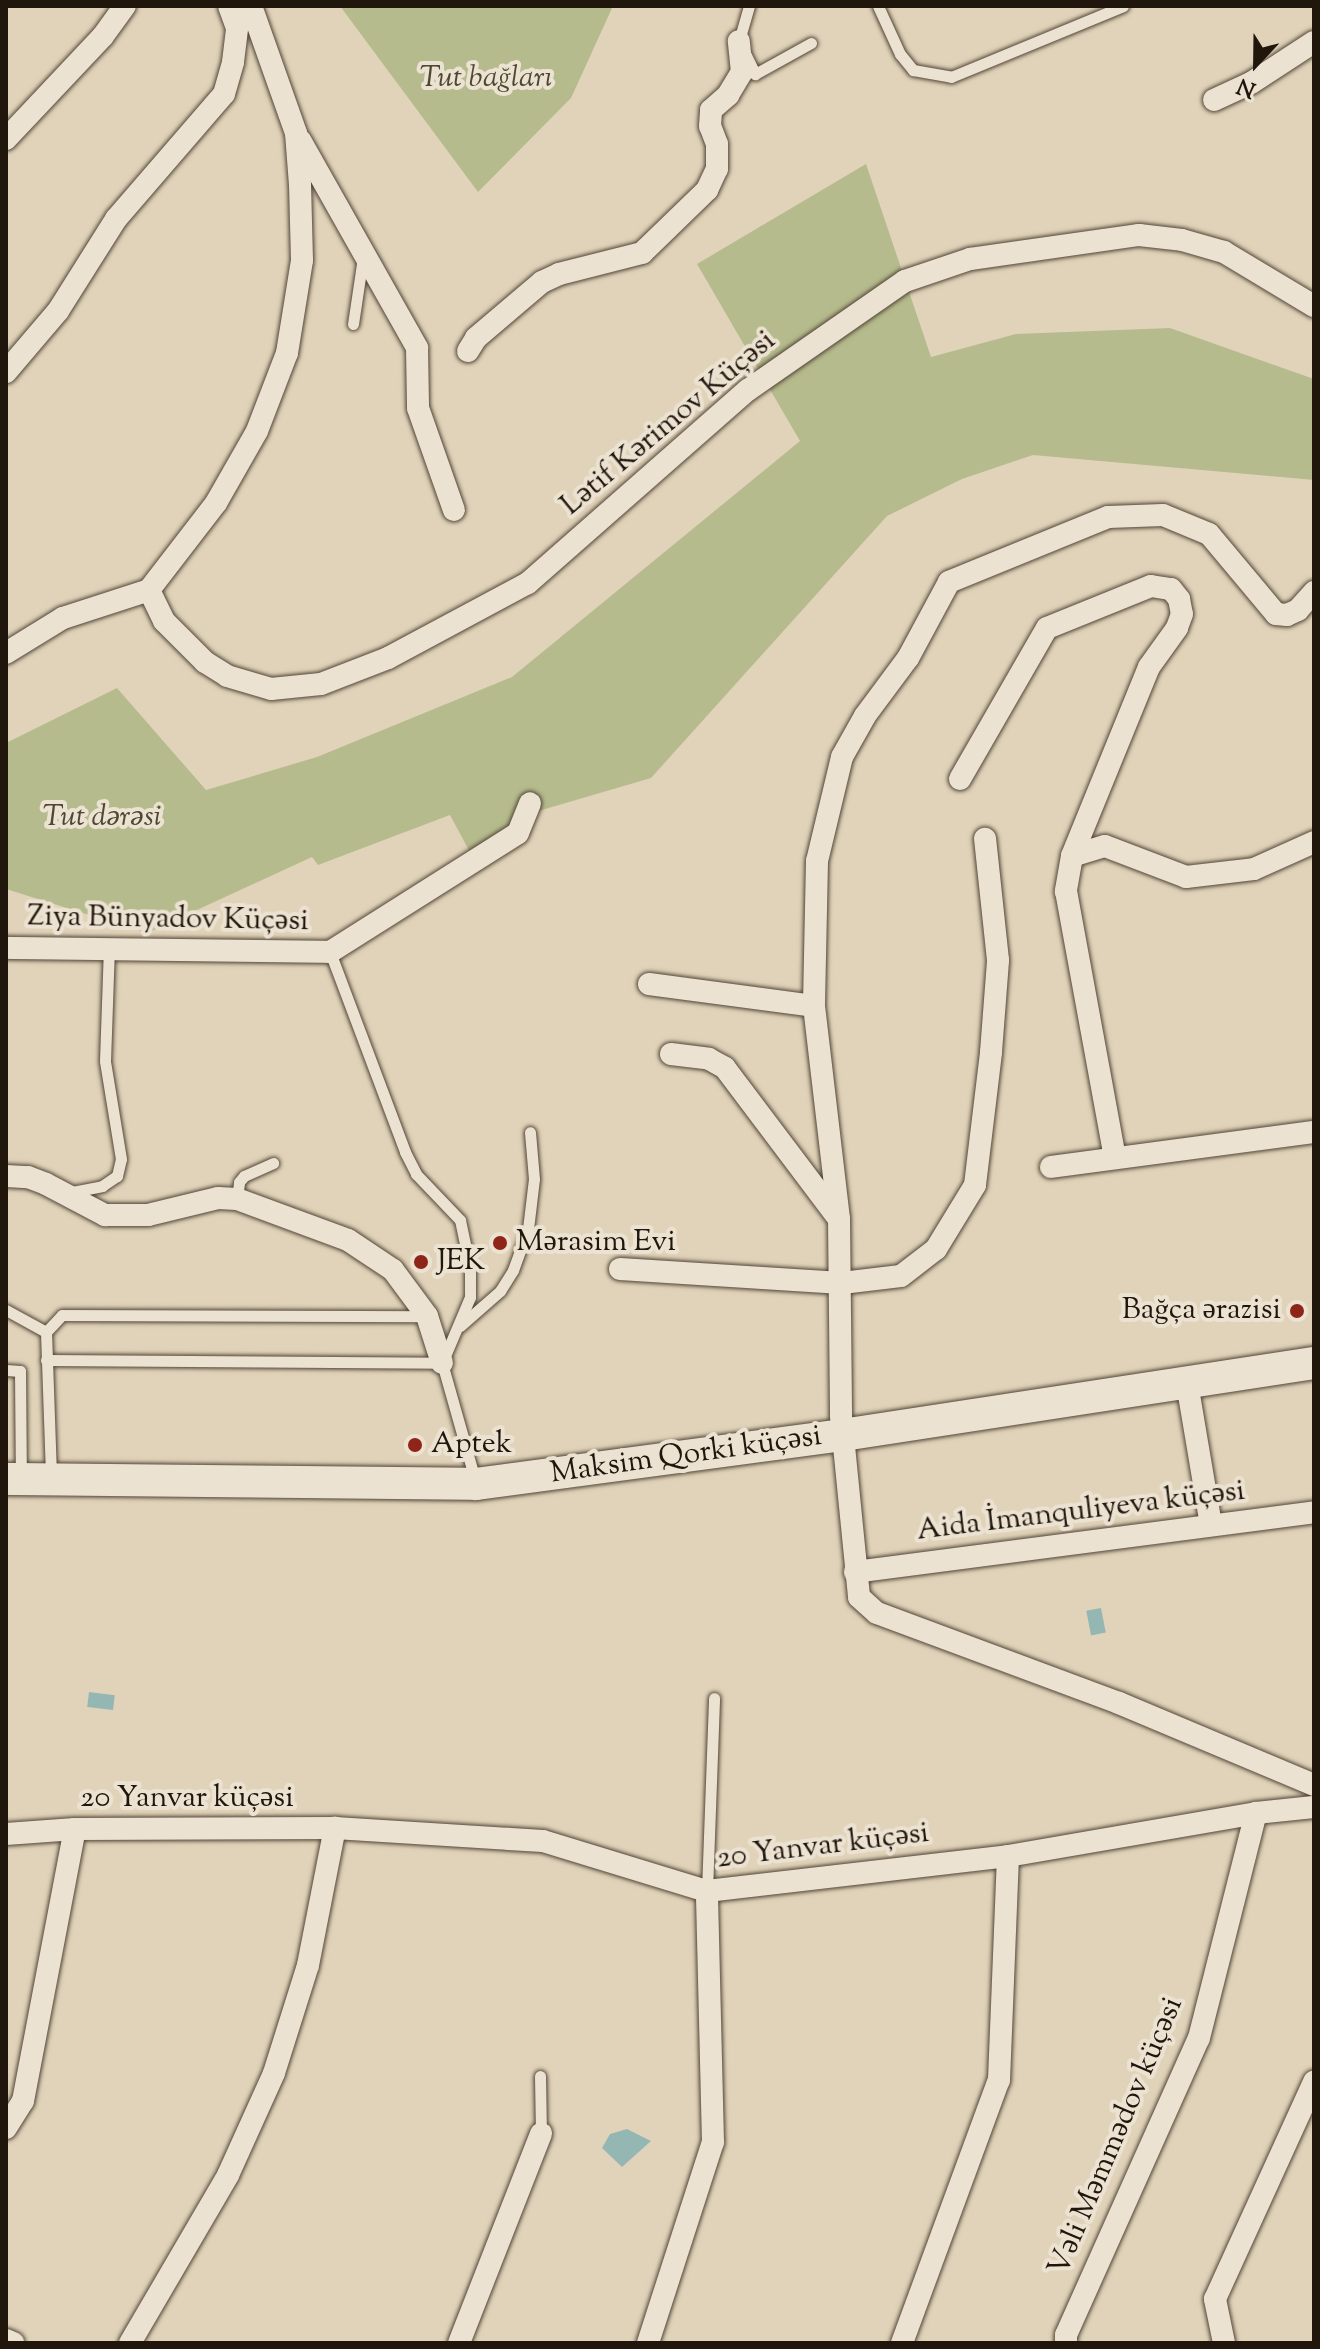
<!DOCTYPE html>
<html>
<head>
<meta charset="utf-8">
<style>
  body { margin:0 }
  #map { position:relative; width:1320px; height:2349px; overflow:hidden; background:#e1d3b9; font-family:"Sorts Mill Goudy",serif }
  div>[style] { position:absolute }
  .green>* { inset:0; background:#b6bb8d }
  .water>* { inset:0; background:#95b7b4; transform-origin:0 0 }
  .roads { filter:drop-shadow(0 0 2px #514537) drop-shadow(0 0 2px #514537) }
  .service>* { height:11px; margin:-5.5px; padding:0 5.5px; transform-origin:5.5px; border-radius:5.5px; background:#ece2d2 }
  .minor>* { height:22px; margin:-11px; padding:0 11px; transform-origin:11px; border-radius:11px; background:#ece2d2 }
  .secondary>* { height:32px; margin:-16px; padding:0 16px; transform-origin:16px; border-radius:16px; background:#ece2d2 }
  .dots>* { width:22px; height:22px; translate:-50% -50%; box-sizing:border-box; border:4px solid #ece2d2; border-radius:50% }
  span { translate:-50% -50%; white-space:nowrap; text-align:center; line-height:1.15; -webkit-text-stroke:8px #ece2d2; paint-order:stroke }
  .park-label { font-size:30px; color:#4e4833; font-style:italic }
  .street-label { font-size:30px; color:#21160c }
  .poi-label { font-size:30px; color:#21160c }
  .left { translate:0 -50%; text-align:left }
  .right { translate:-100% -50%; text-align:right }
  .frame { position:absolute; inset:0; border:8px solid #21160c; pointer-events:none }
  .north { position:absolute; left:1216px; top:24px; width:80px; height:80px; -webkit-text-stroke:6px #ece2d2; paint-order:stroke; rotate:202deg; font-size:22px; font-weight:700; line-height:32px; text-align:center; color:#21160c }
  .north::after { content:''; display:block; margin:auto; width:28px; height:36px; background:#21160c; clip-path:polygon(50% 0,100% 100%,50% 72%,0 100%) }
</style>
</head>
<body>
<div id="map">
  <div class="green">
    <div style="clip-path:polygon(340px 6px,613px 6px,571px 98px,478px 192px)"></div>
    <div style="clip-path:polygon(866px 164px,931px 357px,1016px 334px,1170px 328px,1314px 379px,1314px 480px,1033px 455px,962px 479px,887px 516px,651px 778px,518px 817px,472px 856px,450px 815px,318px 865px,312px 857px,147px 933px,6px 889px,6px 743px,117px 688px,206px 790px,317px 757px,512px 677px,800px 441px,697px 264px)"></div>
  </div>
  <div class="water">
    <div style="left:1101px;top:1608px;width:25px;height:15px;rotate:79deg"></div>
    <div style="left:89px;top:1692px;width:26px;height:15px;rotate:7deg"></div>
    <div style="clip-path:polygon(627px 2129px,651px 2141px,622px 2167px,602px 2148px,610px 2134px)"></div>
  </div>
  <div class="roads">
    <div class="service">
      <div style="left:749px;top:6px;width:36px;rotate:106deg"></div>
      <div style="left:739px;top:41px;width:37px;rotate:64deg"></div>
      <div style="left:755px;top:74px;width:64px;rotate:-29deg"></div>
      <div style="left:878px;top:6px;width:53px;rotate:65.4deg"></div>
      <div style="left:900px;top:54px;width:21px;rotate:51deg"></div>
      <div style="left:913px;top:70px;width:39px;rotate:10deg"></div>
      <div style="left:951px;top:77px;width:186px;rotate:-22.4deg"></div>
      <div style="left:353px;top:324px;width:68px;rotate:-81.5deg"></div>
      <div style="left:330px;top:952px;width:214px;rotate:69.4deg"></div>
      <div style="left:405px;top:1152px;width:25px;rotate:63deg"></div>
      <div style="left:416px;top:1174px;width:64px;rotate:46.3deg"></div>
      <div style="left:460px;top:1220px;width:49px;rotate:78.2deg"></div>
      <div style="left:470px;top:1268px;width:29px;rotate:90deg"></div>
      <div style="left:470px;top:1297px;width:72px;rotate:113deg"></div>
      <div style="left:442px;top:1363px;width:122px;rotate:74.2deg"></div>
      <div style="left:67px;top:1193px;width:36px;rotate:-11deg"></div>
      <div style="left:102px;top:1186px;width:18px;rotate:-34deg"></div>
      <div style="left:117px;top:1176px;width:17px;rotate:-77deg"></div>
      <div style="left:121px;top:1159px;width:99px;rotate:-99.3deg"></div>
      <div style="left:105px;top:1061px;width:112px;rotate:-88deg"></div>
      <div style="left:237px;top:1199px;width:17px;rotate:-83deg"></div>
      <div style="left:239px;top:1182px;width:8px;rotate:-50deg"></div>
      <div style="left:244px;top:1176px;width:32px;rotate:-24deg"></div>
      <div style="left:6px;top:1310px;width:46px;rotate:28.8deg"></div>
      <div style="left:46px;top:1332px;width:146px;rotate:88deg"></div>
      <div style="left:460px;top:1326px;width:53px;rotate:-41.2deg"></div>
      <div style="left:500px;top:1291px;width:25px;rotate:-58deg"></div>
      <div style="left:513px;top:1270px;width:44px;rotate:-69.9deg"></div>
      <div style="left:528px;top:1229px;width:50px;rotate:-83.2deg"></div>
      <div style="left:534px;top:1179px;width:47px;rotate:-94.9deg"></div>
      <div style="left:46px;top:1332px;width:23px;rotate:-47deg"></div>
      <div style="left:62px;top:1315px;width:364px;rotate:0.2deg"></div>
      <div style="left:46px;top:1360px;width:396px;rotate:0.4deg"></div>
      <div style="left:6px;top:1370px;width:14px;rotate:4deg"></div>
      <div style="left:20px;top:1371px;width:105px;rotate:89.5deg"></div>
      <div style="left:707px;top:1891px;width:193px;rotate:-87.9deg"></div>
      <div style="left:540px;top:2076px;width:58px;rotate:89deg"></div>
    </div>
    <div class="minor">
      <div style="left:1214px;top:100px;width:41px;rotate:-24.7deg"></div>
      <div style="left:1251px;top:83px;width:75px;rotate:-33.1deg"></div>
      <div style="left:6px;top:139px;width:141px;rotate:-46.7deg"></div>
      <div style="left:103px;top:36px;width:37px;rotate:-54deg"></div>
      <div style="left:300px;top:140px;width:239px;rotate:60.6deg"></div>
      <div style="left:417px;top:348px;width:60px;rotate:89deg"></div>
      <div style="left:418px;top:408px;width:108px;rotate:70.6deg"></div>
      <div style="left:468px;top:351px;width:15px;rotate:-58deg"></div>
      <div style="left:476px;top:338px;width:87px;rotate:-40.3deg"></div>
      <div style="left:542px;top:282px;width:19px;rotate:-25deg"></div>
      <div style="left:559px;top:274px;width:86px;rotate:-14.2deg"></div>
      <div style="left:642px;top:253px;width:91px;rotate:-44.1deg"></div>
      <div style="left:707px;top:190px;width:23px;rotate:-65deg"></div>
      <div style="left:717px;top:169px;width:25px;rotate:-90deg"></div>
      <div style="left:717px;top:144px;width:19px;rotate:-111deg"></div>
      <div style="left:710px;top:126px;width:16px;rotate:-86deg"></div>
      <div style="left:711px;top:110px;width:23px;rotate:-41deg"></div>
      <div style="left:728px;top:95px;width:27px;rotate:-59deg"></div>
      <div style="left:742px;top:72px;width:31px;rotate:-96deg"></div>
      <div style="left:6px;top:372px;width:80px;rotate:-49.6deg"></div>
      <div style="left:58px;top:311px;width:109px;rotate:-57.8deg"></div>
      <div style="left:116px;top:219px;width:165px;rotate:-49.2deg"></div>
      <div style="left:224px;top:94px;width:33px;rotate:-74deg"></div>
      <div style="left:233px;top:62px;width:34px;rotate:-83deg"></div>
      <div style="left:237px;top:28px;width:23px;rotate:-110deg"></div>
      <div style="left:149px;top:590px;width:34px;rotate:64deg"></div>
      <div style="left:164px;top:621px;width:58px;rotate:45deg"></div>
      <div style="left:205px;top:662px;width:26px;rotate:32deg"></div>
      <div style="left:227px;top:676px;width:46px;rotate:16.5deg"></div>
      <div style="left:271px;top:689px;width:50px;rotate:-5.7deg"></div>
      <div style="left:321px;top:684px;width:72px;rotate:-21.2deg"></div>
      <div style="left:388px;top:658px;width:159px;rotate:-28.2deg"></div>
      <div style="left:528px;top:583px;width:293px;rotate:-41.3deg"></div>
      <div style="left:748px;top:390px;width:191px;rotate:-34.8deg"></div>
      <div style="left:905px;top:281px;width:69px;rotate:-18.7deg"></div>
      <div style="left:970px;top:259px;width:171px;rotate:-8.1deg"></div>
      <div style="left:1139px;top:235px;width:43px;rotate:6.6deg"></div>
      <div style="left:1182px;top:240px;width:44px;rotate:15.9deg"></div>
      <div style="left:1224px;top:252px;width:105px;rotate:31deg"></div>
      <div style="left:1314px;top:592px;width:24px;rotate:132deg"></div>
      <div style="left:1298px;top:610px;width:12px;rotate:156deg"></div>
      <div style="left:1287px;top:615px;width:11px;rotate:-175deg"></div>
      <div style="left:1276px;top:614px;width:104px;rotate:-129.9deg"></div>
      <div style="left:1209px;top:534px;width:50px;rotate:-157.6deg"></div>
      <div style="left:1163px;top:515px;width:55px;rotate:177.9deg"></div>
      <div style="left:1108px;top:517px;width:172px;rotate:157.8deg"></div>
      <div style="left:949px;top:582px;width:86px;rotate:118.3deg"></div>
      <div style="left:908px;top:658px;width:72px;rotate:126.6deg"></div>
      <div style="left:865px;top:716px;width:47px;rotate:119.3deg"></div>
      <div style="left:842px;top:757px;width:107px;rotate:103.5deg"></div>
      <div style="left:817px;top:861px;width:145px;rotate:91.2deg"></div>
      <div style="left:814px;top:1006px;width:214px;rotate:83.3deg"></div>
      <div style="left:839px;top:1219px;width:197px;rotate:89.4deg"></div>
      <div style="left:841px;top:1416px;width:182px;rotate:84.3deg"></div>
      <div style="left:859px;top:1597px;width:24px;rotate:42deg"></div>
      <div style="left:877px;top:1613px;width:258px;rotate:20.4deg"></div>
      <div style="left:1119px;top:1703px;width:212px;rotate:22.8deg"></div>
      <div style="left:6px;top:653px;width:67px;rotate:-31.6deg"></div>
      <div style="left:63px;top:618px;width:90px;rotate:-18deg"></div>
      <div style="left:149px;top:590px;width:110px;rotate:-52.4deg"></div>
      <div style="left:216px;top:503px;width:83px;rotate:-60.3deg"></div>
      <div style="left:257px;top:431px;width:84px;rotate:-69deg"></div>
      <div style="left:287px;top:353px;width:94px;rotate:-80.8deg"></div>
      <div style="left:302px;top:260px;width:75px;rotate:-91.5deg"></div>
      <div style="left:300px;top:185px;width:52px;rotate:-94.4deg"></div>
      <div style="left:296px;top:133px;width:135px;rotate:-109.5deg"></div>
      <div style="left:960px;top:779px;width:174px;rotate:-60.1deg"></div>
      <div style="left:1047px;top:628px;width:112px;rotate:-22deg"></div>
      <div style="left:1151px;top:586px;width:20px;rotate:9deg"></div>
      <div style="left:1171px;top:589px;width:13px;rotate:51deg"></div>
      <div style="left:1179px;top:599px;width:15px;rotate:79deg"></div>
      <div style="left:1182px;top:614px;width:15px;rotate:110deg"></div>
      <div style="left:1177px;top:628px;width:48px;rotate:125.7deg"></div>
      <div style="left:1149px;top:667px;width:204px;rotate:112.2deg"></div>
      <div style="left:1072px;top:856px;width:36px;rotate:100deg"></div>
      <div style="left:1066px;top:891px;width:270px;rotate:79.6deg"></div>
      <div style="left:1072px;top:856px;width:34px;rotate:-17deg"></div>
      <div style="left:1105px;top:846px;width:87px;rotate:20.9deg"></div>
      <div style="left:1186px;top:877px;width:68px;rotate:-6.7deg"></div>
      <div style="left:1254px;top:869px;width:66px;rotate:-24.2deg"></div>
      <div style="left:6px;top:948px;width:324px;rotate:0.7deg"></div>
      <div style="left:330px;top:952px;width:222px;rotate:-32.3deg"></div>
      <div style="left:518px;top:833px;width:32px;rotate:-68deg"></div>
      <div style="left:649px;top:984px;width:166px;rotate:7.6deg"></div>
      <div style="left:671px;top:1054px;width:38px;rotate:7deg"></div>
      <div style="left:709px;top:1059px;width:18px;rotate:29deg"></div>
      <div style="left:725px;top:1068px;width:188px;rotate:53deg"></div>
      <div style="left:1051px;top:1167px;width:265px;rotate:-7.6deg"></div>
      <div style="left:6px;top:1176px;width:22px;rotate:3deg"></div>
      <div style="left:28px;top:1177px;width:19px;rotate:21deg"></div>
      <div style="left:46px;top:1184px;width:67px;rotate:27.7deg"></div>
      <div style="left:105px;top:1215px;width:43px"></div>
      <div style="left:148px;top:1215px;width:72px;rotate:-13.7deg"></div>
      <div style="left:218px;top:1198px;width:19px;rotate:3deg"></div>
      <div style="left:237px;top:1199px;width:118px;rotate:20.3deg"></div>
      <div style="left:348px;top:1240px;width:54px;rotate:33.7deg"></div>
      <div style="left:393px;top:1270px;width:57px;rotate:53.5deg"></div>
      <div style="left:427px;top:1316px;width:49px;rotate:72.3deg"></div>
      <div style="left:620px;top:1269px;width:222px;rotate:3.6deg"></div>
      <div style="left:842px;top:1283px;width:59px;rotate:-6.8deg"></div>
      <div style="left:901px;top:1276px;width:44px;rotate:-37.6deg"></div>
      <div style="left:936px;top:1249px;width:75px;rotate:-58.6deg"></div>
      <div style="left:975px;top:1185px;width:134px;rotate:-83.1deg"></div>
      <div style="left:991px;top:1052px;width:92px;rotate:-85.6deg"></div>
      <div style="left:998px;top:960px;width:122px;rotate:-96.1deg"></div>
      <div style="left:1187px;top:1383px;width:144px;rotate:80.4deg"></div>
      <div style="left:855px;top:1572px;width:463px;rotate:-7.4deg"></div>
      <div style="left:6px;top:1834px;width:69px;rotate:-4.1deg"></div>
      <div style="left:75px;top:1829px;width:260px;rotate:-0.2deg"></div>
      <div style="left:335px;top:1828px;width:208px;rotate:3.6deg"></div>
      <div style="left:543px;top:1841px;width:171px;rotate:17deg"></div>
      <div style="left:707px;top:1891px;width:303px;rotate:-6.6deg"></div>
      <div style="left:1008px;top:1856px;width:252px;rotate:-9.8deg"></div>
      <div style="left:1256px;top:1813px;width:58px;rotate:-5.9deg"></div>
      <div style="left:6px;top:2128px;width:32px;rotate:-58deg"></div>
      <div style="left:23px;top:2101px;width:277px;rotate:-79.2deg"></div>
      <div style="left:6px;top:2340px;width:8px;rotate:23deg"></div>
      <div style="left:130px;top:2343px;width:194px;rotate:-59.7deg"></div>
      <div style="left:228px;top:2175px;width:112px;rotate:-65.7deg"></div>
      <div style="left:274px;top:2073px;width:113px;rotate:-72.5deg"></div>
      <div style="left:308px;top:1965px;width:140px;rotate:-78.9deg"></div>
      <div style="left:459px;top:2343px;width:225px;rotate:-68.6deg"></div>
      <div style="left:648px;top:2343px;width:211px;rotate:-72.1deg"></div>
      <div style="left:713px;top:2142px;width:251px;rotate:-91.4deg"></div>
      <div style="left:902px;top:2343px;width:280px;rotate:-69.8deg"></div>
      <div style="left:999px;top:2080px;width:224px;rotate:-87.7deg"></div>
      <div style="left:1066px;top:2343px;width:8px;rotate:-90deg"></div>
      <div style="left:1066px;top:2335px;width:325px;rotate:-65.9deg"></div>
      <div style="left:1199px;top:2038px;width:232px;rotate:-75.8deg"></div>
      <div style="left:1224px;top:2343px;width:45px;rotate:-101.6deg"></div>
      <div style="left:1215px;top:2299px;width:239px;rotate:-65.5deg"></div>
    </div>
    <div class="secondary">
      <div style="left:6px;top:1479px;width:470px;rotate:0.6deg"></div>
      <div style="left:476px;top:1484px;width:370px;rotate:-7.6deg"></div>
      <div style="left:843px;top:1435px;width:476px;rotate:-8.7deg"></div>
    </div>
  </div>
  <div class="dots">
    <div style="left:500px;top:1243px;background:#8f2418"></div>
    <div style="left:421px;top:1262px;background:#8f2418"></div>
    <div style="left:1297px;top:1311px;background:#8f2418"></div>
    <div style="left:415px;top:1445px;background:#8f2418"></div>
  </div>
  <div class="park-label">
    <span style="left:486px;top:79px">Tut bağları</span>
    <span style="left:102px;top:818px">Tut dərəsi</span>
  </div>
  <div class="street-label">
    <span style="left:669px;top:424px;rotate:-40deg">Lətif Kərimov Küçəsi</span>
    <span style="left:168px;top:920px;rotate:1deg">Ziya Bünyadov Küçəsi</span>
    <span style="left:686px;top:1456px;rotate:-8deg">Maksim Qorki küçəsi</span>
    <span style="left:1081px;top:1512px;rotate:-7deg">Aida İmanquliyeva küçəsi</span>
    <span style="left:187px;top:1799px">20 Yanvar küçəsi</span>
    <span style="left:823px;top:1847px;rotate:-7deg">20 Yanvar küçəsi</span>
    <span style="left:1117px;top:2137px;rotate:-67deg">Vəli Məmmədov küçəsi</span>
  </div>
  <div class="poi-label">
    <span class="left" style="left:516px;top:1243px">Mərasim Evi</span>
    <span class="left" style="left:437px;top:1262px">JEK</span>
    <span class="right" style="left:1281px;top:1311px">Bağça ərazisi</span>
    <span class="left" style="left:431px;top:1445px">Aptek</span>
  </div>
  <div class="frame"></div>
  <div class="north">N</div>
</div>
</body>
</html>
